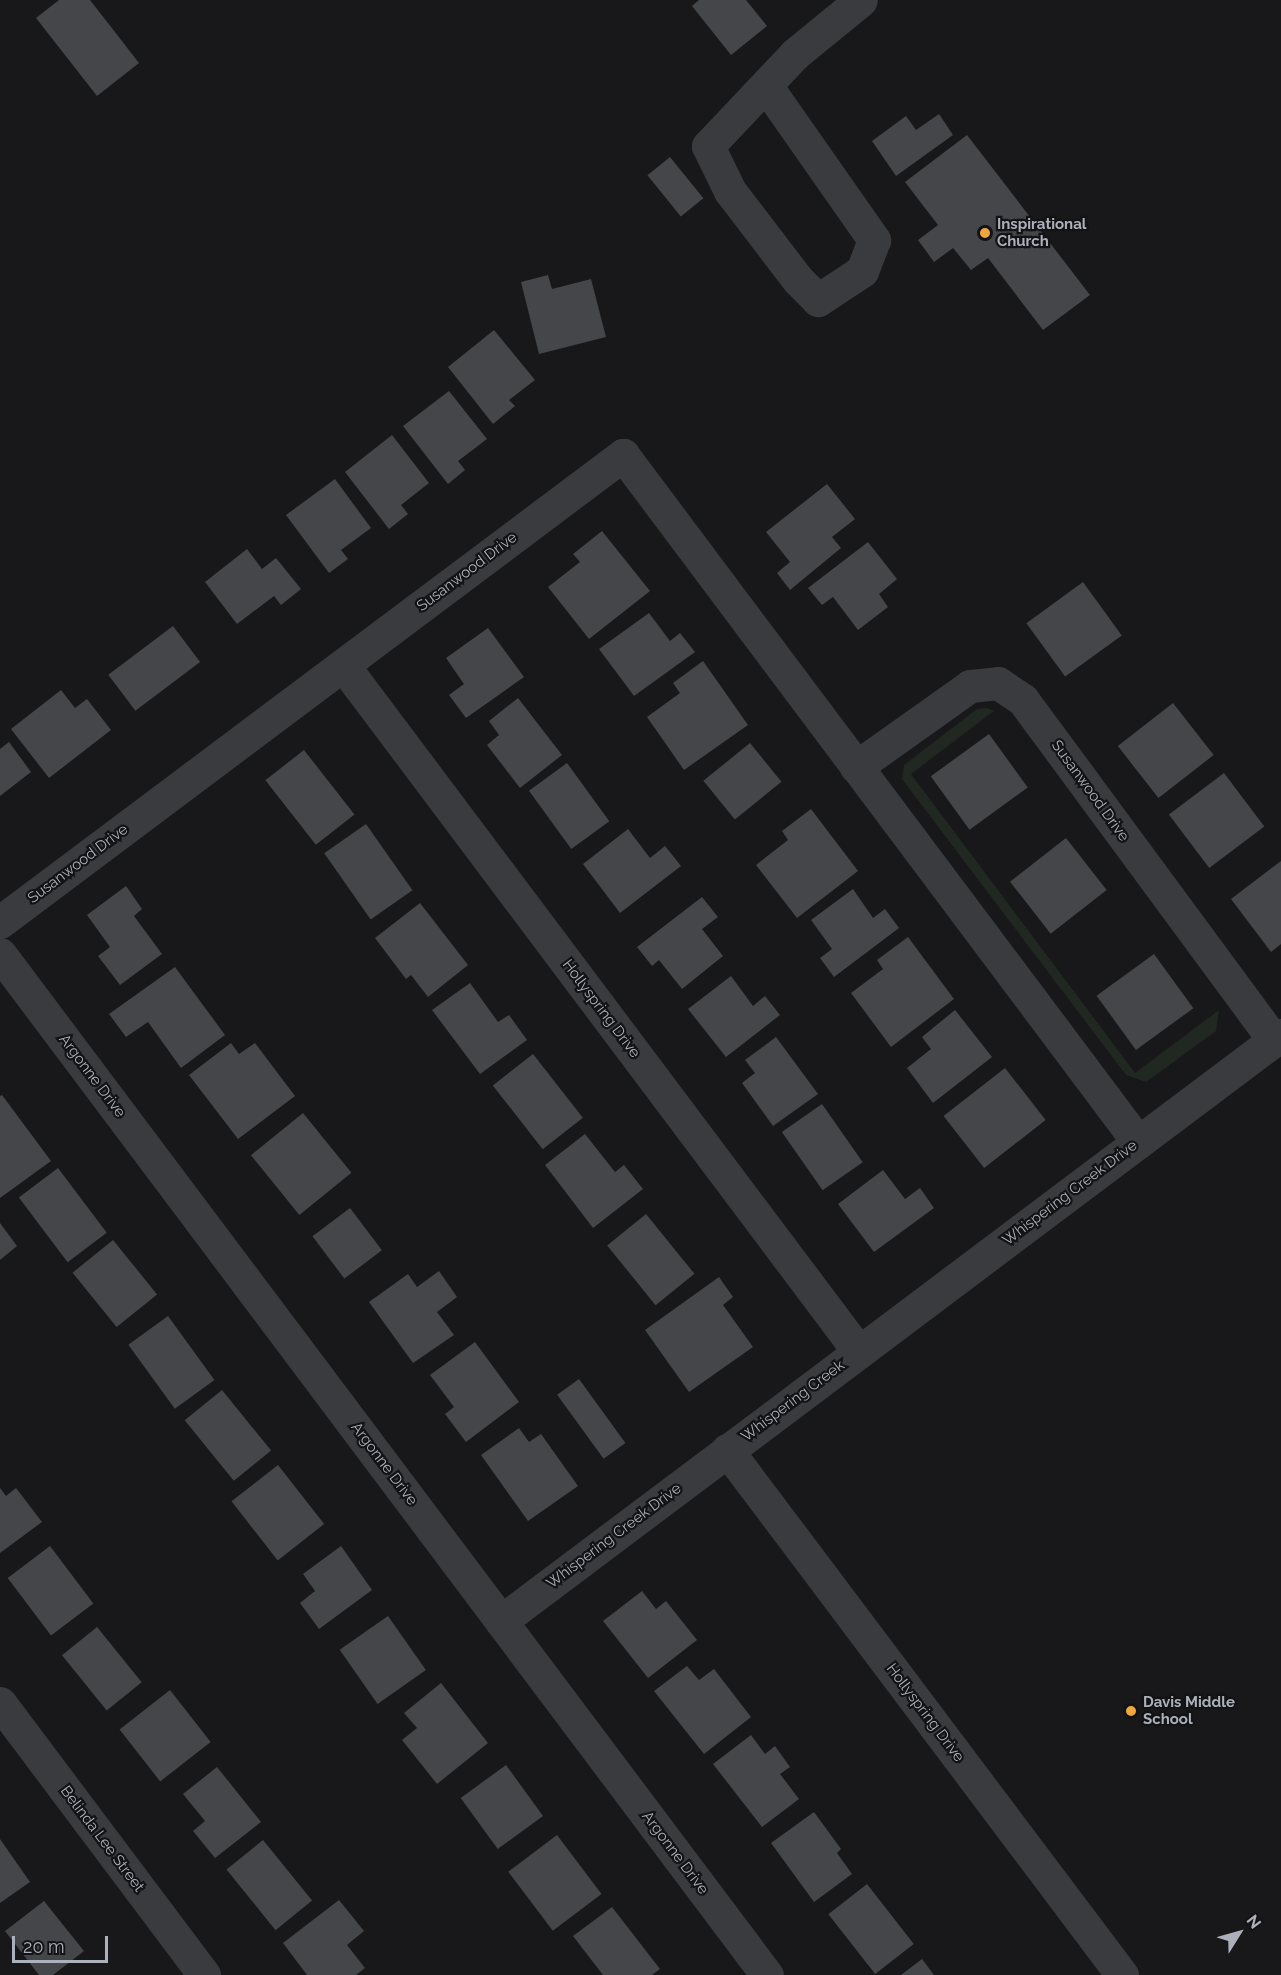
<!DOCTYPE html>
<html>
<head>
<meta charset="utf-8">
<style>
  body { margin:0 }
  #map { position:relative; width:1281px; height:1975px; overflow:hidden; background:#18181a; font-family:Raleway,sans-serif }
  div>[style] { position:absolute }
  .green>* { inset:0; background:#202821 }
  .building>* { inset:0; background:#45464a; transform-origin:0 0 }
  .minor>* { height:33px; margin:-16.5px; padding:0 16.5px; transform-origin:16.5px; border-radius:16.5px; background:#393b3f }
  .dots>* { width:16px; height:16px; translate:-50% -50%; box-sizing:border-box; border:3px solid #131315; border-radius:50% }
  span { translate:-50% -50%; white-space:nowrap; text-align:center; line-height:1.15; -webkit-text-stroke:4.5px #131315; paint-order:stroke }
  .poi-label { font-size:15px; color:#abb0ba; font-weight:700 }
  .left { translate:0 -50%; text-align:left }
  .street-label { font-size:15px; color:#abb0ba }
  .north { position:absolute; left:1209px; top:1903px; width:60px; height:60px; -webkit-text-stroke:4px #131315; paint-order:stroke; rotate:53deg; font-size:16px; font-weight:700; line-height:24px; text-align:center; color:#abb0ba }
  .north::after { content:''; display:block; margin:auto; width:21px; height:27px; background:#abb0ba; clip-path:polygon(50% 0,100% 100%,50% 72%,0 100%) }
  .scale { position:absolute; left:12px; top:1936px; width:96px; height:27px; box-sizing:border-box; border:3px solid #abb0ba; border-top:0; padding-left:8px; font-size:18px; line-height:21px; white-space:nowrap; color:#abb0ba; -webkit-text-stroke:4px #131315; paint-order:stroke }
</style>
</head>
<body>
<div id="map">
  <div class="green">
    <div style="clip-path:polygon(987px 708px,994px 711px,911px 774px,1135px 1073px,1219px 1010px,1216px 1031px,1146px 1082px,1126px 1075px,902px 779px,904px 765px,977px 709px)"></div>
  </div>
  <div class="building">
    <div style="clip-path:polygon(59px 0,90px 0,139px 63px,97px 96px,36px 18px)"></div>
    <div style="clip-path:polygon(699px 0,746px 0,767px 26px,731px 55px,692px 6px)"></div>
    <div style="clip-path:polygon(939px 114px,953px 135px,896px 176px,872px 141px,906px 116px,916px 130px)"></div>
    <div style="clip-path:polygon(967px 135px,1090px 295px,1043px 330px,988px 258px,971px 270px,953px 248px,934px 262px,918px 240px,938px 225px,905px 182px)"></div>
    <div style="left:670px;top:157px;width:53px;height:29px;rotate:51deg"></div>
    <div style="clip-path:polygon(548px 275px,552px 289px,591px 279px,606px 337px,539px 354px,521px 282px)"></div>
    <div style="clip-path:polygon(494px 330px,535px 380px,509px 400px,515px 406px,493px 424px,448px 367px)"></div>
    <div style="clip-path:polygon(449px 391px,487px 439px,458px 461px,465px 470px,448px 484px,403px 426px)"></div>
    <div style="clip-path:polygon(392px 435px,429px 483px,401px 505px,408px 514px,389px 529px,345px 472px)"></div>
    <div style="clip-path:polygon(335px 479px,371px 528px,341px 550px,348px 559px,329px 573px,286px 515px)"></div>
    <div style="clip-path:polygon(827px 484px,855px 519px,832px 537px,841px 548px,790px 590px,777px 573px,790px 562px,766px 532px)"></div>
    <div style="clip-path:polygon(602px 531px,650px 591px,589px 639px,548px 587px,580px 562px,573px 554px)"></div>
    <div style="clip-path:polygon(868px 542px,897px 579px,879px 594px,888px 607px,858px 630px,833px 597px,822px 605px,808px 588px)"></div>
    <div style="clip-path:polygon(247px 549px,262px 569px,276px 558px,301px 589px,281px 605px,274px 596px,237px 624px,205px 582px)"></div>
    <div style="left:1083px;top:582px;width:66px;height:70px;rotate:54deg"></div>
    <div style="clip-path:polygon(649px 613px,670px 641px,680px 633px,695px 652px,634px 696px,599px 649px)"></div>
    <div style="left:173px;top:626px;width:45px;height:81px;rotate:53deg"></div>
    <div style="clip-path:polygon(488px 628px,524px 677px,466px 718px,449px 695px,464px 684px,446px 658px)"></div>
    <div style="clip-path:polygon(703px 661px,748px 725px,684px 770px,647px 717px,680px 693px,673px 683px)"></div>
    <div style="clip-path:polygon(61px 690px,75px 708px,87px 699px,111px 730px,49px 778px,11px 729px)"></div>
    <div style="clip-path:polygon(518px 698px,562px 755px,520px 788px,487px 745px,499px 735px,489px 721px)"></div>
    <div style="left:1173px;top:703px;width:66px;height:70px;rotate:52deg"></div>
    <div style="left:989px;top:734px;width:66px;height:72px;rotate:54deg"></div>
    <div style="clip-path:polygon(9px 742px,31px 772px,0 796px,0 749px)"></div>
    <div style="left:750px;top:743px;width:50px;height:60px;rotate:51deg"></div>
    <div style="left:304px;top:750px;width:82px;height:49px;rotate:52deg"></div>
    <div style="left:567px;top:763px;width:72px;height:47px;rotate:54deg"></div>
    <div style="left:1224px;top:773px;width:67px;height:69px;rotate:53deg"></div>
    <div style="clip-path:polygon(811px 809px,858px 871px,797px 918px,756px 865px,788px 840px,782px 831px)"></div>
    <div style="left:366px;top:824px;width:81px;height:51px;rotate:55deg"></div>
    <div style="clip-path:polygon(628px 829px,650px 858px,665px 846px,681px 866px,620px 913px,583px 864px)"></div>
    <div style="left:1066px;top:838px;width:66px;height:71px;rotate:52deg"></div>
    <div style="clip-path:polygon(1281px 861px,1281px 944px,1271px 952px,1231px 899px)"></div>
    <div style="clip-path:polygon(126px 886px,142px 909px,134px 916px,162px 954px,120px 985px,98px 956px,110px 947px,87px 915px)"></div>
    <div style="clip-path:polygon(853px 889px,873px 918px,885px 909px,899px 928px,834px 977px,820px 958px,832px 949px,811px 920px)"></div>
    <div style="clip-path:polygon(702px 897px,718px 917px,702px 929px,723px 956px,682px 989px,659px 960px,652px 966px,637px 947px)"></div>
    <div style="clip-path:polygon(420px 903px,468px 965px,428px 997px,411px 975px,406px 979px,375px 938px)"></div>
    <div style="clip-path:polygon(908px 937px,954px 999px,891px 1047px,851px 993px,883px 969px,877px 960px)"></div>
    <div style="left:1154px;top:954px;width:67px;height:71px;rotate:54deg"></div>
    <div style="clip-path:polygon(175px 967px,225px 1035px,181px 1068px,148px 1022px,126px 1037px,109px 1014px)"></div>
    <div style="clip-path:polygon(731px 976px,753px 1006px,765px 996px,780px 1015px,726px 1057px,688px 1009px)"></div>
    <div style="clip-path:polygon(470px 983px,498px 1022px,509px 1015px,527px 1040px,480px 1074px,432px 1010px)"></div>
    <div style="clip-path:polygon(955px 1010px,992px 1057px,933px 1103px,907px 1068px,931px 1049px,922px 1037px)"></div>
    <div style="clip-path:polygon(776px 1037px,818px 1094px,773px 1126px,742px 1083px,755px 1073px,745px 1060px)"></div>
    <div style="clip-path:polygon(231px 1043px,239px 1054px,255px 1043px,295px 1096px,238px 1139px,189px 1075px)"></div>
    <div style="left:533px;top:1054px;width:81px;height:51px;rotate:52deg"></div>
    <div style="left:1005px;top:1068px;width:66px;height:78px;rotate:52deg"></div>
    <div style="clip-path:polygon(2px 1095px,51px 1161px,0 1198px,0 1096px)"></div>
    <div style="left:822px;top:1104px;width:71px;height:49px;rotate:55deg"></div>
    <div style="left:303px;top:1113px;width:77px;height:67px;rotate:51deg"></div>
    <div style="clip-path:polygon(585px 1134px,615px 1172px,624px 1165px,643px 1189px,593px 1228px,545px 1165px)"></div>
    <div style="left:58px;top:1168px;width:81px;height:49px;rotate:53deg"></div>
    <div style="clip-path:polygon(883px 1170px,905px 1199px,920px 1188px,934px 1208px,874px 1252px,838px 1204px)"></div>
    <div style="left:350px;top:1208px;width:53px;height:47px;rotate:53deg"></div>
    <div style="left:646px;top:1214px;width:77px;height:50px;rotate:51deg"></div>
    <div style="clip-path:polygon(0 1223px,17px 1246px,0 1260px)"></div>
    <div style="left:113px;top:1240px;width:70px;height:52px;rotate:51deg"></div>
    <div style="clip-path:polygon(439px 1271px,457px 1297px,437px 1312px,454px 1335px,413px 1363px,369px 1302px,408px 1274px,417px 1287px)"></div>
    <div style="clip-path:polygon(719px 1277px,733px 1297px,723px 1305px,753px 1347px,689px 1392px,645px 1330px)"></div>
    <div style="left:168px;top:1316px;width:79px;height:49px;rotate:54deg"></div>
    <div style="clip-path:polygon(475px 1342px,519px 1402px,466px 1442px,445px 1414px,454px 1407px,430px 1375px)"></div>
    <div style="left:579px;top:1379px;width:79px;height:27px;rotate:54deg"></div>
    <div style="left:222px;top:1390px;width:78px;height:48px;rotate:51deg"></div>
    <div style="clip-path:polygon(519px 1428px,529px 1442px,541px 1434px,578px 1486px,528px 1521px,481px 1455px)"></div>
    <div style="left:278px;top:1465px;width:75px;height:59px;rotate:52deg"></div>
    <div style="clip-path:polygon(0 1488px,6px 1496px,16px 1488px,42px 1522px,0 1553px)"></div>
    <div style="left:50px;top:1546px;width:72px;height:53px;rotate:53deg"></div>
    <div style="clip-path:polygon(341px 1546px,372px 1590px,319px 1629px,300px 1603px,315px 1591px,303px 1574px)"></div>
    <div style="clip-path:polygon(642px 1591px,656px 1609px,666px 1601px,697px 1640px,648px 1678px,603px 1621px)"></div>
    <div style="left:388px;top:1616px;width:66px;height:59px;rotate:55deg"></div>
    <div style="left:97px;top:1627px;width:71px;height:45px;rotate:51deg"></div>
    <div style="clip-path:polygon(687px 1666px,699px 1680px,714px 1669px,751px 1717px,704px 1754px,654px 1691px)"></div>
    <div style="clip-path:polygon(441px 1683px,488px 1743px,437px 1784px,402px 1740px,417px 1728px,404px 1713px)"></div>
    <div style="left:170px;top:1690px;width:66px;height:64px;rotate:52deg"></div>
    <div style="clip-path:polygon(751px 1735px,765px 1754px,775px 1746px,790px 1767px,780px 1774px,799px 1799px,762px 1827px,713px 1764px)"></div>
    <div style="left:506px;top:1765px;width:63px;height:56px;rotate:54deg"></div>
    <div style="clip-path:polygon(217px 1767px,261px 1822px,215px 1858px,193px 1831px,205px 1821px,183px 1794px)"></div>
    <div style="clip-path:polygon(814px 1812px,841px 1849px,837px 1853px,852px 1874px,814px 1902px,771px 1843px)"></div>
    <div style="left:557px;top:1835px;width:74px;height:61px;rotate:53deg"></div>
    <div style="clip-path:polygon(0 1839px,30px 1882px,0 1903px)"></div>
    <div style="left:263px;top:1840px;width:78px;height:47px;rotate:51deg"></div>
    <div style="left:867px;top:1884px;width:76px;height:49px;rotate:52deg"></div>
    <div style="clip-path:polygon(339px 1900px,364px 1931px,347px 1945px,365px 1968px,356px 1975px,307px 1975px,283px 1943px)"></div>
    <div style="clip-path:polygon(44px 1901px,84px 1951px,53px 1975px,39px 1975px,5px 1931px)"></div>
    <div style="clip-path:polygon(612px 1907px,660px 1969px,652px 1975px,603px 1975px,573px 1936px)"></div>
    <div style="clip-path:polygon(922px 1959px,934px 1975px,901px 1975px)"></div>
  </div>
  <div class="minor">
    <div style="left:767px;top:87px;width:187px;rotate:55deg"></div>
    <div style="left:874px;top:240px;width:33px;rotate:111deg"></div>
    <div style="left:862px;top:271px;width:53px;rotate:146.6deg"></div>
    <div style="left:818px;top:300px;width:28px;rotate:-135deg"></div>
    <div style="left:798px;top:280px;width:112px;rotate:-127.4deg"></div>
    <div style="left:730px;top:191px;width:50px;rotate:-116.1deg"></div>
    <div style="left:708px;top:146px;width:127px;rotate:-46.6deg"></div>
    <div style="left:795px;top:54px;width:85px;rotate:-39.3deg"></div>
    <div style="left:343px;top:665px;width:859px;rotate:53.09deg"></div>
    <div style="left:856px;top:767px;width:140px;rotate:-35.4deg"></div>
    <div style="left:970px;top:686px;width:28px;rotate:-6deg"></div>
    <div style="left:998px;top:683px;width:30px;rotate:34deg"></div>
    <div style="left:1023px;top:700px;width:423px;rotate:53.6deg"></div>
    <div style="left:0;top:922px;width:779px;rotate:-36.86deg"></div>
    <div style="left:623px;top:455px;width:859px;rotate:53.14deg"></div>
    <div style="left:0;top:954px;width:1277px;rotate:53.09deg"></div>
    <div style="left:727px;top:1450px;width:657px;rotate:53.04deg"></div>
    <div style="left:501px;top:1621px;width:976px;rotate:-36.92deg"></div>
    <div style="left:0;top:1703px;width:340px;rotate:53.1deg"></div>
  </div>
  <div class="dots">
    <div style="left:985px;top:233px;background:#eda73e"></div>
    <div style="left:1131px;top:1711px;background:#eda73e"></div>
  </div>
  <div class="poi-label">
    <span class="left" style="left:997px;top:233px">Inspirational<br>Church</span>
    <span class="left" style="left:1143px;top:1711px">Davis Middle<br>School</span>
  </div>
  <div class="street-label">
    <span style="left:467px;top:572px;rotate:-37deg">Susanwood Drive</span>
    <span style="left:1090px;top:791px;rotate:54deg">Susanwood Drive</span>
    <span style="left:78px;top:864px;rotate:-37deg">Susanwood Drive</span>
    <span style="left:601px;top:1009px;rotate:53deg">Hollyspring Drive</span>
    <span style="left:92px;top:1076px;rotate:53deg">Argonne Drive</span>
    <span style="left:1070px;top:1193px;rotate:-37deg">Whispering Creek Drive</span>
    <span style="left:793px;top:1401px;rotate:-37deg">Whispering Creek</span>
    <span style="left:384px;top:1464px;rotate:53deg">Argonne Drive</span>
    <span style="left:614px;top:1536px;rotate:-37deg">Whispering Creek Drive</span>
    <span style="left:925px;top:1713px;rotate:53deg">Hollyspring Drive</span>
    <span style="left:102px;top:1839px;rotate:53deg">Belinda Lee Street</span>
    <span style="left:675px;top:1853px;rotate:53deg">Argonne Drive</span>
  </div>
  <div class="north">N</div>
  <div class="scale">20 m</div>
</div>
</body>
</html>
